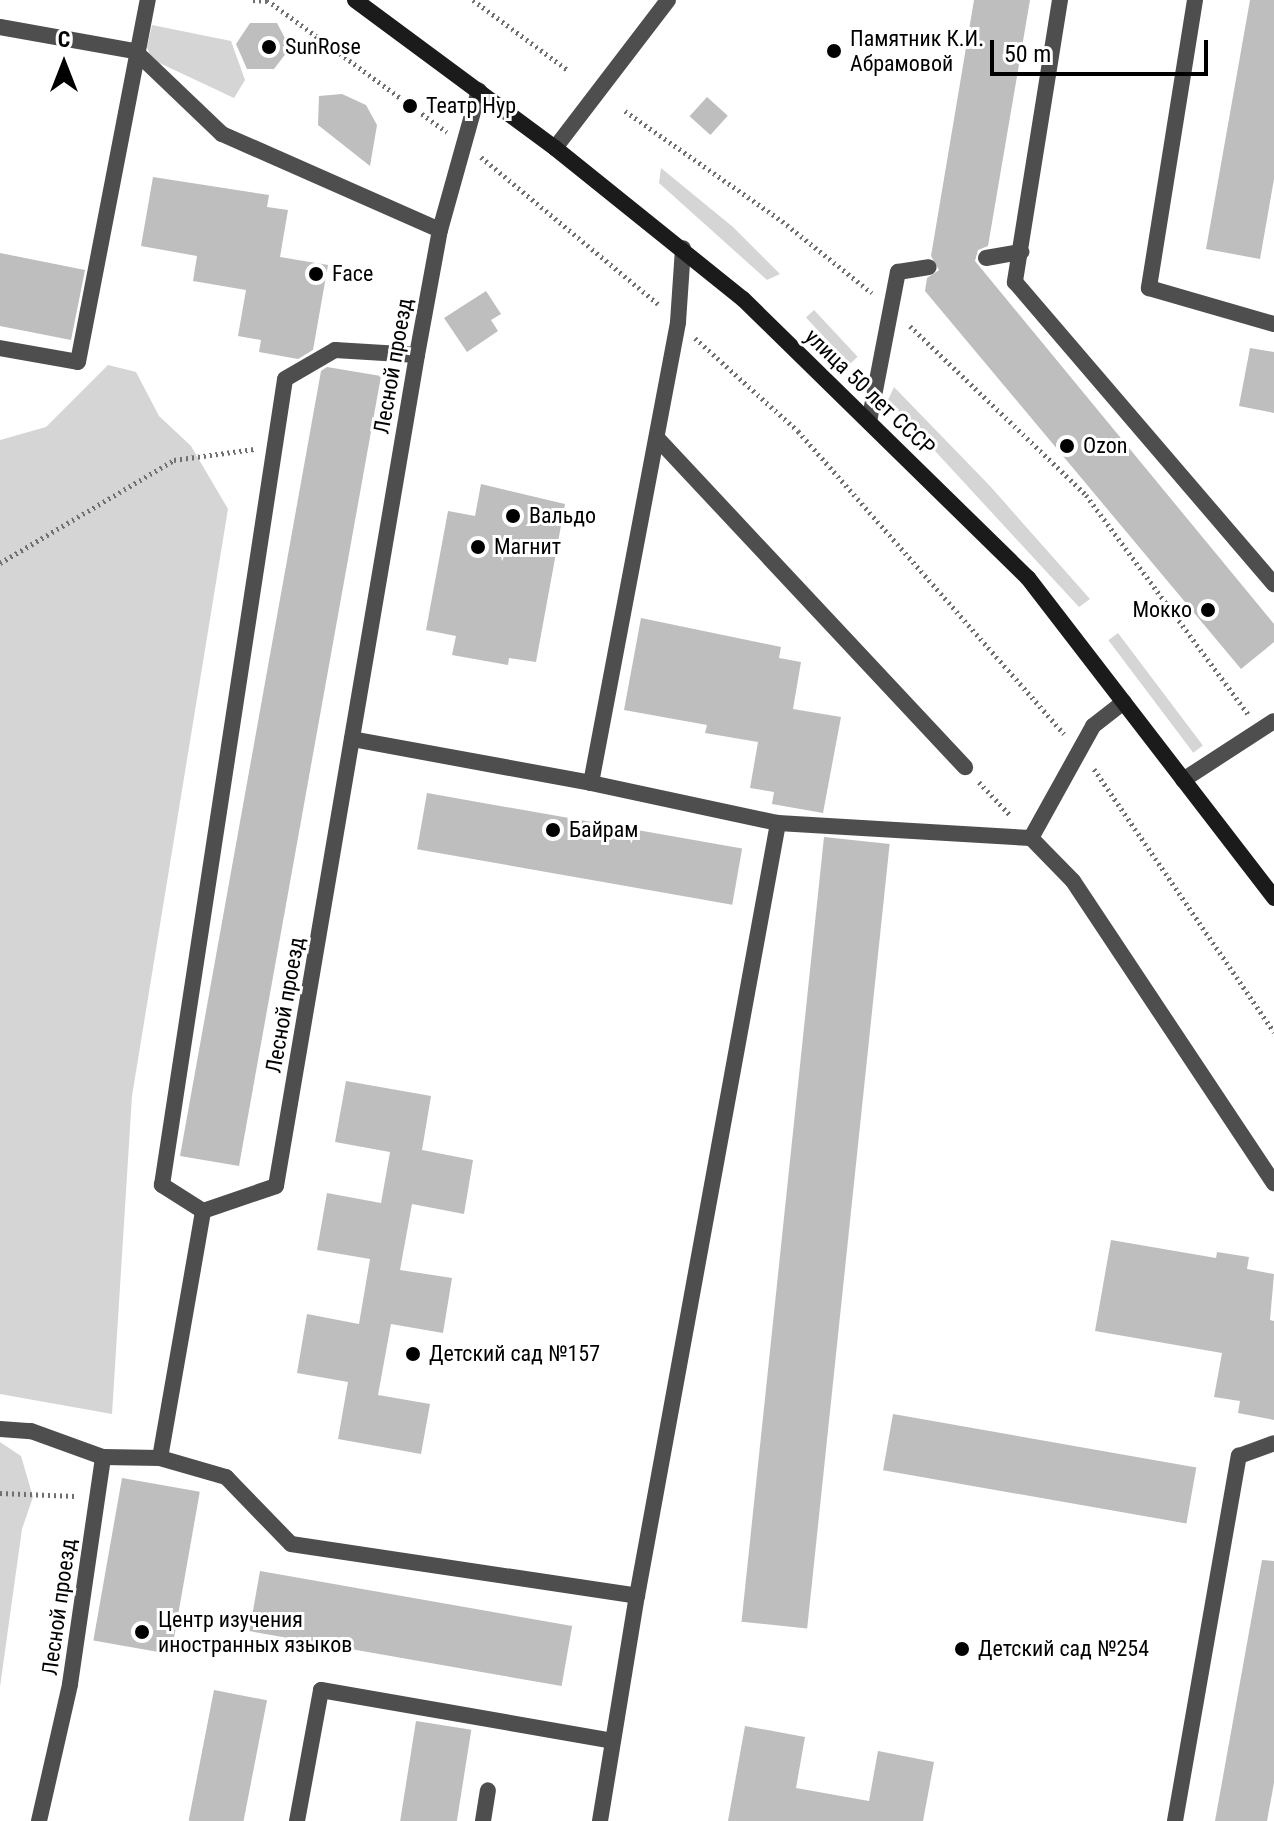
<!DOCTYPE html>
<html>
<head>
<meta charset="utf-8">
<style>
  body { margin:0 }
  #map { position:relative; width:1274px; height:1821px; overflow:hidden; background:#fff; font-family:"Roboto Condensed",sans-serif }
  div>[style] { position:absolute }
  .green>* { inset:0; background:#d5d5d5; transform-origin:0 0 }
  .building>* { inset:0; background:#bebebe; transform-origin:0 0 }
  .path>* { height:5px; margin-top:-2.5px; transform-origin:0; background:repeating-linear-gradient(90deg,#707070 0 2px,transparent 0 6px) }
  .lane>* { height:16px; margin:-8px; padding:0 8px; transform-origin:8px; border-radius:8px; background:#4e4e4e }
  .street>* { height:16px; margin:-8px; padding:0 8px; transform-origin:8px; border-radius:8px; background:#4e4e4e }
  .secondary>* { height:16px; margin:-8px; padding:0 8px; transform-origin:8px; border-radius:8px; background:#1b1b1b }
  .dots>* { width:22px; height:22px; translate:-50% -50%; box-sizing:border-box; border:4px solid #fff; border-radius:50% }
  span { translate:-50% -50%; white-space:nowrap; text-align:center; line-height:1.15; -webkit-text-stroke:6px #fff; paint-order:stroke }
  .poi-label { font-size:22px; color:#000 }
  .left { translate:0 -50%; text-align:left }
  .right { translate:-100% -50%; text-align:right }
  .street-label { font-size:22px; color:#000 }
  .north { position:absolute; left:24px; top:24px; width:80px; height:80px; -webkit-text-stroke:6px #fff; paint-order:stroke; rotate:0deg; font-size:22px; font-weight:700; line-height:32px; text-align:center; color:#000 }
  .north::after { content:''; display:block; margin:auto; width:28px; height:36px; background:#000; clip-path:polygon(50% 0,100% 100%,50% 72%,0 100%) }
  .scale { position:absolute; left:990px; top:40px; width:218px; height:36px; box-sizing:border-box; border:4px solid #000; border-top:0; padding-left:10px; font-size:24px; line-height:28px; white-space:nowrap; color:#000; -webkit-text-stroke:6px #fff; paint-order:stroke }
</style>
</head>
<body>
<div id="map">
  <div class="green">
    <div style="clip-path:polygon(152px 25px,231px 41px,245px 80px,234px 98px,151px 59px,147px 47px)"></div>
    <div style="clip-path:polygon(661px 168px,733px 227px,780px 274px,767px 280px,659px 183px)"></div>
    <div style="left:814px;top:310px;width:64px;height:11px;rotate:47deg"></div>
    <div style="clip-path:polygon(108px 365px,136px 372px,159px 416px,191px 446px,228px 509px,132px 1096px,112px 1414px,0 1394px,0 440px,46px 427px)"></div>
    <div style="clip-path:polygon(894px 387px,990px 486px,1090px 599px,1079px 607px,888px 400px)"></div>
    <div style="left:1118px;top:633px;width:141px;height:12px;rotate:53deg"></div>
    <div style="clip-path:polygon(0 1442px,21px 1456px,33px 1497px,22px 1529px,0 1687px)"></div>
  </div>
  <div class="building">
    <div style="clip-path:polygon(974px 0,1030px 0,988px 246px,978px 250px,975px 261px,1274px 624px,1274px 642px,1241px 669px,925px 291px,927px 278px,939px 270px,931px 256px)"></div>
    <div style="clip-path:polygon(1250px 0,1274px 0,1274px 179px,1260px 259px,1206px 249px)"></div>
    <div style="clip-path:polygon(250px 23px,277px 23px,290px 48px,274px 69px,247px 69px,236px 44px)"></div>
    <div style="clip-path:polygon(342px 94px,366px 105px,377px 125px,370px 166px,318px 125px,319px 96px)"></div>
    <div style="left:707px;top:97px;width:28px;height:26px;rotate:42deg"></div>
    <div style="clip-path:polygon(153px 177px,269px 195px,267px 207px,288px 210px,280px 257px,328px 265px,313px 350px,298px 359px,259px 352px,261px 340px,238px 336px,246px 290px,193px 281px,197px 256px,141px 246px)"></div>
    <div style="clip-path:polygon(0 253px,85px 270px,71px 340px,0 326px)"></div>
    <div style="clip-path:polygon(486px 291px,501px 314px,491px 320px,498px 331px,467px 352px,444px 318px)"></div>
    <div style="clip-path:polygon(1250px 348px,1274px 352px,1274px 413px,1239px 406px)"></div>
    <div style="clip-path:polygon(327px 367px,381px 376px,239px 1166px,180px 1156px,321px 371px)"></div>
    <div style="clip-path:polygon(481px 484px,565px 504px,536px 662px,509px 658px,508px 665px,452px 655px,456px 636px,426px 630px,448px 511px,475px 516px)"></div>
    <div style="clip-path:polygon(641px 618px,781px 647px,779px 658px,801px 662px,793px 709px,841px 717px,823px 813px,772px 804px,774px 792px,750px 788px,758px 742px,705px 733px,707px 725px,624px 710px)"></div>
    <div style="left:427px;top:793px;width:320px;height:57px;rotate:10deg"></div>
    <div style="left:824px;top:837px;width:66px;height:789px;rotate:6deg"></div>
    <div style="clip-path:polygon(346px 1081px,431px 1096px,422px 1150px,473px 1160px,464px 1214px,412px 1204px,400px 1270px,452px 1278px,443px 1333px,391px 1324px,378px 1395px,430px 1404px,421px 1454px,338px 1439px,348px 1382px,297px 1373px,307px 1314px,359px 1324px,370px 1259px,317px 1250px,327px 1193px,381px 1203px,390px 1152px,335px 1142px)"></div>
    <div style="clip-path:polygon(1111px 1240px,1216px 1258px,1217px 1252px,1249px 1257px,1247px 1269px,1274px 1274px,1270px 1320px,1274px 1321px,1274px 1420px,1238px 1413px,1240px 1401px,1214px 1397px,1222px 1353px,1095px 1331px)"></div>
    <div style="left:893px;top:1414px;width:308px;height:57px;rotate:10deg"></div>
    <div style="left:122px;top:1478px;width:79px;height:165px;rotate:10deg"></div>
    <div style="clip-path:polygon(1262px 1560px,1274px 1561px,1274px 1783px,1267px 1821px,1215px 1821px)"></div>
    <div style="left:260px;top:1571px;width:317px;height:61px;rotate:10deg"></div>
    <div style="left:214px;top:1690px;width:54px;height:133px;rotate:11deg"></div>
    <div style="left:416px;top:1721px;width:56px;height:102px;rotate:9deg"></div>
    <div style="clip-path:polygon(745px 1726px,805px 1737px,796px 1788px,869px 1801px,878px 1751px,934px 1762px,923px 1821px,728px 1821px)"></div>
  </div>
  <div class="path">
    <div style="left:253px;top:0;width:14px;rotate:4deg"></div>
    <div style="left:267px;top:0;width:223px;rotate:36.3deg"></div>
    <div style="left:473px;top:0;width:119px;rotate:36.5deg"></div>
    <div style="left:625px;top:111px;width:192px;rotate:35deg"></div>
    <div style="left:782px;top:221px;width:115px;rotate:38.7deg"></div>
    <div style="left:481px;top:157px;width:230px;rotate:39.7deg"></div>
    <div style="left:910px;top:326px;width:244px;rotate:43.8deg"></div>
    <div style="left:1086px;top:495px;width:274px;rotate:53.5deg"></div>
    <div style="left:695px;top:338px;width:139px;rotate:42.1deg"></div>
    <div style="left:798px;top:431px;width:403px;rotate:48.7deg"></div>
    <div style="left:0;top:563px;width:202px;rotate:-30.6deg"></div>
    <div style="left:174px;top:460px;width:81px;rotate:-7.8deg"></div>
    <div style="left:1094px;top:769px;width:319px;rotate:55.6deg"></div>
    <div style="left:979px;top:782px;width:47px;rotate:46.7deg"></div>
    <div style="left:0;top:1493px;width:75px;rotate:2.3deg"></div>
  </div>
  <div class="lane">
    <div style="left:1060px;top:0;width:286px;rotate:99.1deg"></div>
    <div style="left:1015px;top:282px;width:398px;rotate:49.4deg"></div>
    <div style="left:1195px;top:0;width:292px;rotate:99.1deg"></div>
    <div style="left:1149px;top:288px;width:130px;rotate:16.1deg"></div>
    <div style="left:0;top:27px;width:137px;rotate:10.1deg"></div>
    <div style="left:135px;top:51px;width:120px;rotate:43.7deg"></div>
    <div style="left:222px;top:134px;width:238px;rotate:23.8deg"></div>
    <div style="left:986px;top:258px;width:36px;rotate:-10deg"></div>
    <div style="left:0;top:348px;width:79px;rotate:10.2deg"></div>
    <div style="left:78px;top:362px;width:369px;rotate:-79.1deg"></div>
    <div style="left:869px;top:422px;width:153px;rotate:-79.1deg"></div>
    <div style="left:898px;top:272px;width:31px;rotate:-9deg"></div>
    <div style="left:657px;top:438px;width:451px;rotate:46.9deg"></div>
    <div style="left:352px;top:739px;width:243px;rotate:10.4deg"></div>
    <div style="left:591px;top:783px;width:469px;rotate:-79.3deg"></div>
    <div style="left:678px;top:322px;width:74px;rotate:-86.1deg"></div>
    <div style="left:1183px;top:780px;width:108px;rotate:-33deg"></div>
    <div style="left:591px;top:783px;width:191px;rotate:12.1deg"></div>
    <div style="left:1031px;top:838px;width:128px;rotate:-61deg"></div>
    <div style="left:1093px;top:726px;width:39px;rotate:-38deg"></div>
    <div style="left:203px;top:1211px;width:49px;rotate:-147.6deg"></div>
    <div style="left:162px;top:1185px;width:815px;rotate:-81.32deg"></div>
    <div style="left:285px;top:379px;width:58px;rotate:-30.1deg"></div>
    <div style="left:335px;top:350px;width:82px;rotate:3.5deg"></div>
    <div style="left:0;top:1429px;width:31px;rotate:4deg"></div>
    <div style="left:31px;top:1431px;width:77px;rotate:19.9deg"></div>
    <div style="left:103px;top:1457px;width:57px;rotate:1deg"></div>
    <div style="left:160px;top:1458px;width:69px;rotate:16.1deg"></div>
    <div style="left:226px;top:1477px;width:93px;rotate:45.9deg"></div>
    <div style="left:291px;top:1544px;width:350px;rotate:8.5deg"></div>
    <div style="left:637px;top:1596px;width:786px;rotate:-79.66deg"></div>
    <div style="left:778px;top:823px;width:253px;rotate:3.4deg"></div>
    <div style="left:1031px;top:838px;width:60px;rotate:45.7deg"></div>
    <div style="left:1073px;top:881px;width:363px;rotate:56.4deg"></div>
    <div style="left:70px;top:1684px;width:229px;rotate:-81.7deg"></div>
    <div style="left:297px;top:1821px;width:133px;rotate:-79.6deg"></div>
    <div style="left:321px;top:1690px;width:296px;rotate:9.9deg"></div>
    <div style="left:483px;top:1821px;width:31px;rotate:-81deg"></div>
    <div style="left:600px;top:1821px;width:228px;rotate:-80.7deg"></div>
    <div style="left:1175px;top:1821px;width:371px;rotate:-80.1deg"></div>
    <div style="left:1239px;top:1456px;width:37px;rotate:-20deg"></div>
  </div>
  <div class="street">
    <div style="left:555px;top:148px;width:186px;rotate:-52.6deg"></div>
    <div style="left:160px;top:1458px;width:251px;rotate:-80.1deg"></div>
    <div style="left:203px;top:1211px;width:77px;rotate:-18.9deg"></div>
    <div style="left:276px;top:1186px;width:843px;rotate:-80.37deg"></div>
    <div style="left:417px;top:355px;width:127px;rotate:-79.6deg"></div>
    <div style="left:440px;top:230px;width:145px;rotate:-74.4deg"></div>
    <div style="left:39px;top:1821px;width:140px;rotate:-77.2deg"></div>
  </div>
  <div class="secondary">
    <div style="left:355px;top:0;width:249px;rotate:36.5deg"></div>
    <div style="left:555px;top:148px;width:241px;rotate:38.8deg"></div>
    <div style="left:743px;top:299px;width:399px;rotate:44.4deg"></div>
    <div style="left:1028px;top:578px;width:404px;rotate:52.4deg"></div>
  </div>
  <div class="dots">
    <div style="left:269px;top:47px;background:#000"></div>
    <div style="left:834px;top:51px;background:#000"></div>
    <div style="left:410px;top:106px;background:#000"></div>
    <div style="left:316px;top:274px;background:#000"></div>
    <div style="left:1067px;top:446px;background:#000"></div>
    <div style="left:513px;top:516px;background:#000"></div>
    <div style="left:478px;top:547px;background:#000"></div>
    <div style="left:1208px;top:610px;background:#000"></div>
    <div style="left:553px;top:830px;background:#000"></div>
    <div style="left:413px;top:1354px;background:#000"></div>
    <div style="left:142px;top:1632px;background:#000"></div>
    <div style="left:962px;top:1649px;background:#000"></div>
  </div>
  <div class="poi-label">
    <span class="left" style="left:850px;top:51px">Памятник К.И.<br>Абрамовой</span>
    <span class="left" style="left:285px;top:47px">SunRose</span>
    <span class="left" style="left:426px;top:106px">Театр Нур</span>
    <span class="left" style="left:332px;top:274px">Face</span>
    <span class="left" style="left:1083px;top:446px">Ozon</span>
    <span class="left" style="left:529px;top:516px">Вальдо</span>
    <span class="left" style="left:494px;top:547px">Магнит</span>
    <span class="right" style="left:1192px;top:610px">Мокко</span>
    <span class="left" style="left:569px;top:830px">Байрам</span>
    <span class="left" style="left:429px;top:1354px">Детский сад №157</span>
    <span class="left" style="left:158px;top:1632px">Центр изучения<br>иностранных языков</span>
    <span class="left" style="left:978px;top:1649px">Детский сад №254</span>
  </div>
  <div class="street-label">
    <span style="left:393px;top:366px;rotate:-80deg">Лесной проезд</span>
    <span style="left:870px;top:392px;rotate:44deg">улица 50 лет СССР</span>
    <span style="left:285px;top:1005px;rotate:-80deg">Лесной проезд</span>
    <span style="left:59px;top:1607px;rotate:-82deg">Лесной проезд</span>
  </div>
  <div class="north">С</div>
  <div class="scale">50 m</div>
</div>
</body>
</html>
